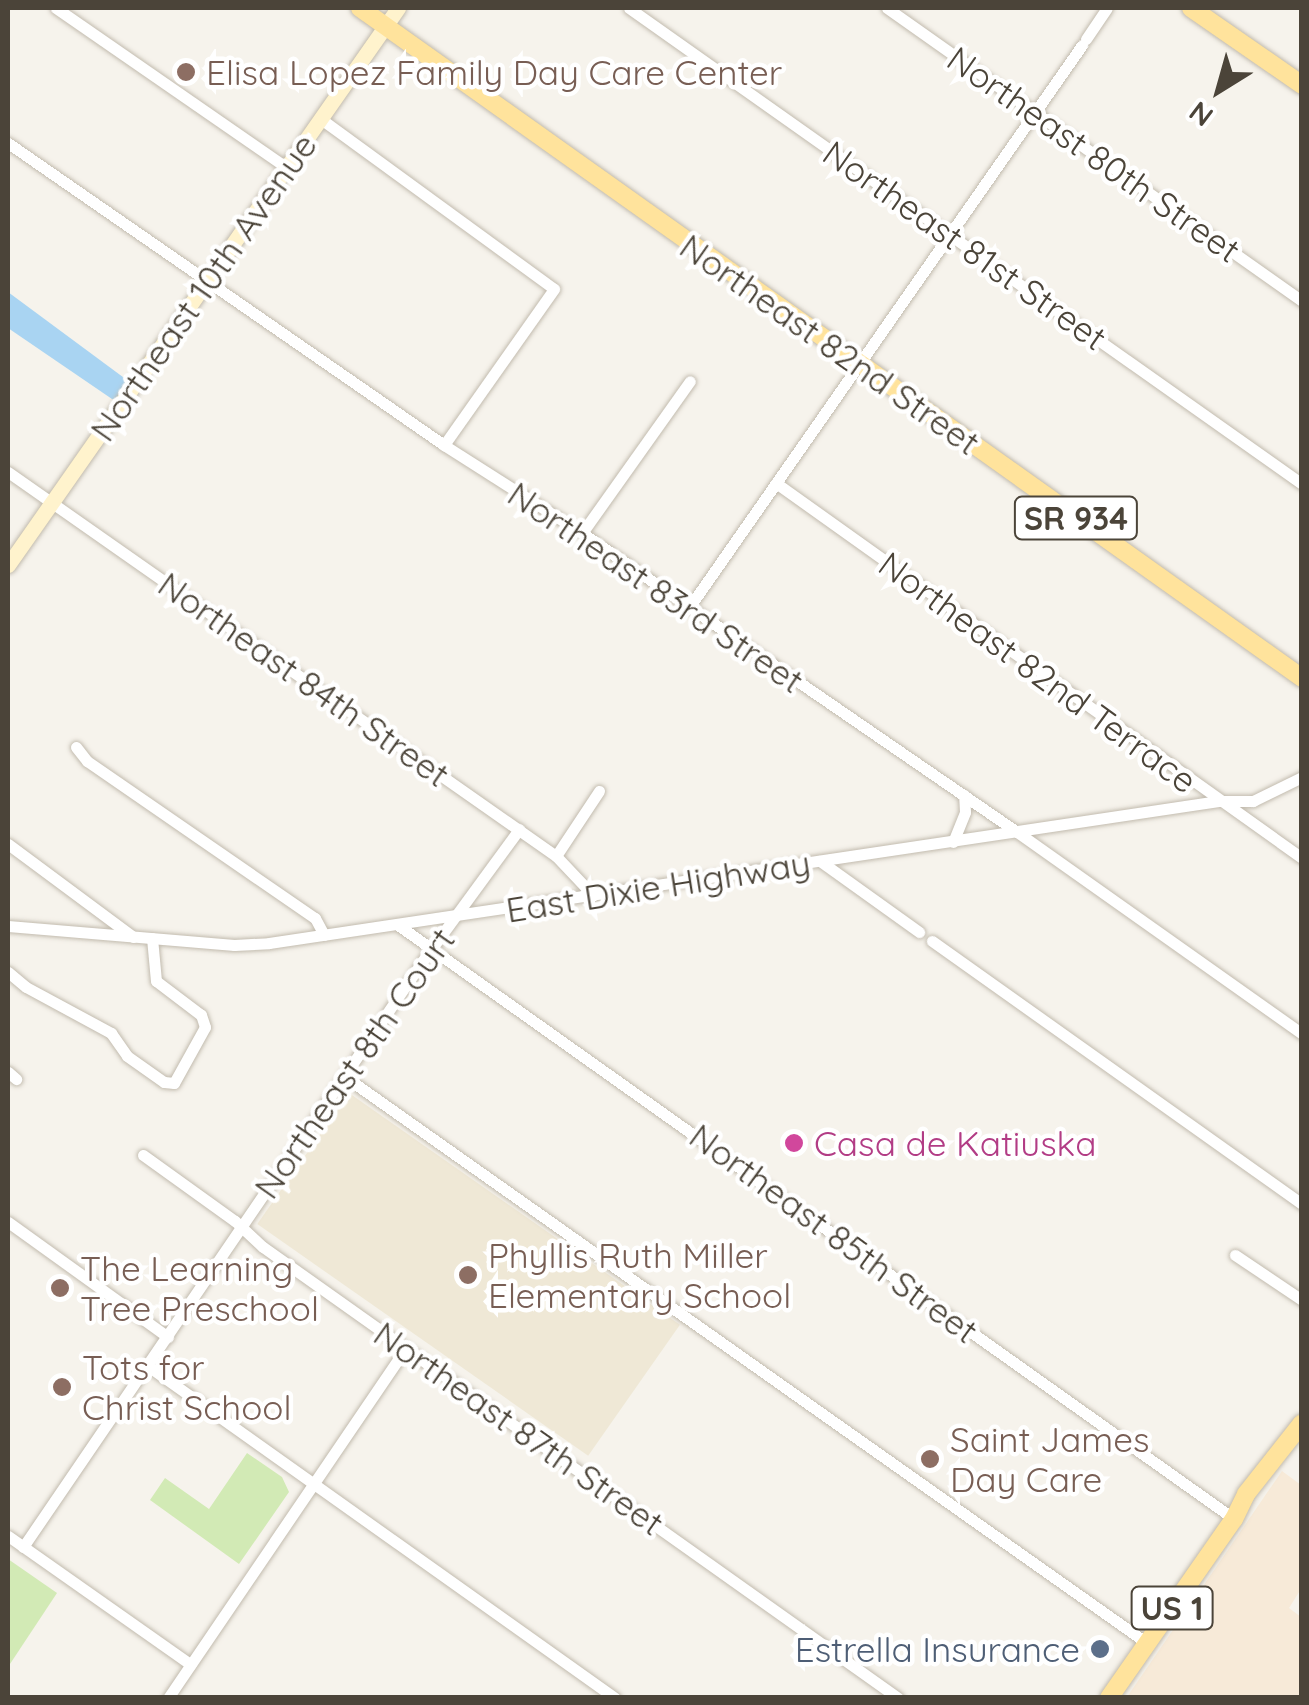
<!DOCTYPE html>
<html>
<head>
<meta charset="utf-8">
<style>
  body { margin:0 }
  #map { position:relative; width:1309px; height:1705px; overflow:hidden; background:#f6f3ec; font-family:Quicksand,sans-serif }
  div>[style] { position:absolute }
  .commercial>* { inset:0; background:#f7ead8 }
  .education>* { inset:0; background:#efe8d6; transform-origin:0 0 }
  .green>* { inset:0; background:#d2eab5 }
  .water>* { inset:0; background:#a9d4f2 }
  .roads { filter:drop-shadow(0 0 2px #c2bbae) drop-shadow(0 0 2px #c2bbae) }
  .street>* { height:11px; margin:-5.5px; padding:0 5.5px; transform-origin:5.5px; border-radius:5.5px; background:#fff }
  .secondary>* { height:15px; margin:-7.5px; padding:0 7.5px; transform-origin:7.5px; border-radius:7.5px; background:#fff3cd }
  .primary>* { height:18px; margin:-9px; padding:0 9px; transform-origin:9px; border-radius:9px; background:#ffe39c }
  .dots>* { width:28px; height:28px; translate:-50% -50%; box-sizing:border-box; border:5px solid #fff; border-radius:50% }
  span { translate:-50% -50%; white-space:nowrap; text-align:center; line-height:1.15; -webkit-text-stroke:9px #fff; paint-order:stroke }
  .shield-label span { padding:2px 8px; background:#fff; border:2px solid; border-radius:8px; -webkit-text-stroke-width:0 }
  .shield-label { font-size:32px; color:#4b4439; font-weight:700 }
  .education-label { font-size:35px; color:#785e54 }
  .left { translate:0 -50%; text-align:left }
  .street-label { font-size:35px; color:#4b4439 }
  .hotel-label { font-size:35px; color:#b23c85 }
  .service-label { font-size:35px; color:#4e5e75 }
  .right { translate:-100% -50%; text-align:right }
  .frame { position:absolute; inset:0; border:10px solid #4b4439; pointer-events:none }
  .north { position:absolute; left:1169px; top:40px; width:100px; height:100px; -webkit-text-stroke:8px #fff; paint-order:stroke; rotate:217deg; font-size:28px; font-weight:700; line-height:40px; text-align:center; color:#4b4439 }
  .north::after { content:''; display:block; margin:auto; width:35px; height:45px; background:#4b4439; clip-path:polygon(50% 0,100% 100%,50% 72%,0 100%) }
</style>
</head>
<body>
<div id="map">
  <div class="commercial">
    <div style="clip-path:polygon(1282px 1471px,1301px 1485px,1301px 1589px,1289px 1608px,1301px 1617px,1301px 1697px,1127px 1697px)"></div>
  </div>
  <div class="education">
    <div style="left:349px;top:1093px;width:404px;height:160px;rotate:35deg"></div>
  </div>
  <div class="green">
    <div style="clip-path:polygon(247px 1453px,282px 1477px,289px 1492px,239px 1564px,150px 1500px,165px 1478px,209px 1509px)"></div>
    <div style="clip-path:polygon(8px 1559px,57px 1593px,8px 1667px)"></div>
  </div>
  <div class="water">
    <div style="clip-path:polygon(8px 292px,131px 383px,119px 399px,112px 399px,8px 328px)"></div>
  </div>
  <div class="roads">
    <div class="street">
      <div style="left:56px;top:8px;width:281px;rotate:34.7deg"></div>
      <div style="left:629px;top:8px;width:824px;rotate:35.27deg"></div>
      <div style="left:887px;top:8px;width:508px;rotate:35.22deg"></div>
      <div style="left:1086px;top:39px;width:37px;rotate:-56deg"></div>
      <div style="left:321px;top:119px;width:288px;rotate:36.1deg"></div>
      <div style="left:554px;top:289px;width:191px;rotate:125.2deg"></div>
      <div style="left:8px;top:143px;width:530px;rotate:34.71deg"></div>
      <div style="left:444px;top:445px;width:164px;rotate:32.5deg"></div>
      <div style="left:582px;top:533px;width:528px;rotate:34.5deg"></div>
      <div style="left:1017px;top:832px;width:349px;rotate:35.3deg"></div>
      <div style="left:8px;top:472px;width:669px;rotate:35.02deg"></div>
      <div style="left:556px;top:856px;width:54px;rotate:46.5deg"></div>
      <div style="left:776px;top:483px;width:646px;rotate:35.49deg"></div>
      <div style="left:582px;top:533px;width:186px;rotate:-54.6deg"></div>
      <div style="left:688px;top:609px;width:688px;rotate:-55.06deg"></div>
      <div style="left:76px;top:747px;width:18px;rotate:52deg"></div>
      <div style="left:87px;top:761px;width:277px;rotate:34.6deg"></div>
      <div style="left:315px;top:918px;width:19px;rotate:62deg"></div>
      <div style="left:953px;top:842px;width:32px;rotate:-68deg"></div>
      <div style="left:965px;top:812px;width:17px;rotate:-93deg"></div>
      <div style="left:8px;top:844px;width:156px;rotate:36.6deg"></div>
      <div style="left:556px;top:856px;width:78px;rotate:-56.5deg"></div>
      <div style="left:820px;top:861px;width:122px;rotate:35.6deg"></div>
      <div style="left:398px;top:925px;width:1026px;rotate:35.39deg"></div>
      <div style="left:8px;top:926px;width:227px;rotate:4.8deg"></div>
      <div style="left:234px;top:945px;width:35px;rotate:-3deg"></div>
      <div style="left:269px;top:943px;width:960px;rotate:-8.51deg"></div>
      <div style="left:1218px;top:801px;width:35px"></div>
      <div style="left:1253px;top:801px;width:55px;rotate:-26.1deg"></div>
      <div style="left:932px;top:941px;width:454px;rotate:35.4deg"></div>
      <div style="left:8px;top:972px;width:23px;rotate:40deg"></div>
      <div style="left:26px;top:987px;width:97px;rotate:28.4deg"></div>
      <div style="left:111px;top:1033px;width:28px;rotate:55deg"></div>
      <div style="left:127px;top:1056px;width:45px;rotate:35.1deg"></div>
      <div style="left:164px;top:1082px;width:10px;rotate:6deg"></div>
      <div style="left:174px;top:1083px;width:64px;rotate:-61deg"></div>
      <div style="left:205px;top:1027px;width:13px;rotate:-108deg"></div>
      <div style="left:201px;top:1015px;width:56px;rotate:-142.9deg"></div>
      <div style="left:156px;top:981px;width:43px;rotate:-95.3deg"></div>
      <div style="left:8px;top:1072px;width:11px;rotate:41deg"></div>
      <div style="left:344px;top:1076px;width:983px;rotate:35.23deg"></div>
      <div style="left:143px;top:1155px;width:113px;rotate:35.7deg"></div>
      <div style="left:235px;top:1221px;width:38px;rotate:43deg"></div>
      <div style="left:263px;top:1247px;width:779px;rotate:35.38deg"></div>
      <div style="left:8px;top:1222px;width:197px;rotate:35.7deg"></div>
      <div style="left:1235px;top:1255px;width:81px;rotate:33.9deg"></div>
      <div style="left:148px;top:1366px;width:573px;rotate:35.41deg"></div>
      <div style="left:8px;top:1536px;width:223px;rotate:35.1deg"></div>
      <div style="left:23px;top:1547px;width:712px;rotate:-55.71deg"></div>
      <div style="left:424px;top:959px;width:161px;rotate:-53.8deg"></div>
      <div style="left:168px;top:1698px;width:423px;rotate:-55.8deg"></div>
    </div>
    <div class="secondary">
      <div style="left:8px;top:565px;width:680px;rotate:-55deg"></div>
    </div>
    <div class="primary">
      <div style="left:360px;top:8px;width:1156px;rotate:35.42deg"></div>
      <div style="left:1191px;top:8px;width:135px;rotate:34.7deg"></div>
      <div style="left:1109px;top:1698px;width:218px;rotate:-55.1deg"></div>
      <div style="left:1234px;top:1519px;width:28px;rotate:-64deg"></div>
      <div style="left:1246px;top:1494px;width:90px;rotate:-51.7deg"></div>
    </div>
  </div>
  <div class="dots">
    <div style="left:186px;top:72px;background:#8d6e63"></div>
    <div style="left:794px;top:1143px;background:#d1479c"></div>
    <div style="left:468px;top:1275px;background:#8d6e63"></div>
    <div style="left:60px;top:1288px;background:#8d6e63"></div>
    <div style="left:62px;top:1387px;background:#8d6e63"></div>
    <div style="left:930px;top:1459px;background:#8d6e63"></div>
    <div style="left:1100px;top:1649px;background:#5c6f8a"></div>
  </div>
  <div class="shield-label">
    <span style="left:1076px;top:518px">SR 934</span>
    <span style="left:1172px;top:1608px">US 1</span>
  </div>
  <div class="education-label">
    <span class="left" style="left:206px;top:72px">Elisa Lopez Family Day Care Center</span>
    <span class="left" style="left:488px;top:1275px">Phyllis Ruth Miller<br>Elementary School</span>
    <span class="left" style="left:80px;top:1288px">The Learning<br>Tree Preschool</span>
    <span class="left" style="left:82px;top:1387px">Tots for<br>Christ School</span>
    <span class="left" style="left:950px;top:1459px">Saint James<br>Day Care</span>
  </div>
  <div class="street-label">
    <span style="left:1094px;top:154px;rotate:35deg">Northeast 80th Street</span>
    <span style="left:965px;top:245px;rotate:35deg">Northeast 81st Street</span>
    <span style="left:203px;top:287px;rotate:-55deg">Northeast 10th Avenue</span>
    <span style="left:830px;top:344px;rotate:35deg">Northeast 82nd Street</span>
    <span style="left:656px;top:587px;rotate:34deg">Northeast 83rd Street</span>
    <span style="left:1038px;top:672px;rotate:36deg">Northeast 82nd Terrace</span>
    <span style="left:304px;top:679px;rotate:35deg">Northeast 84th Street</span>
    <span style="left:658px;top:886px;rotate:-9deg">East Dixie Highway</span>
    <span style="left:354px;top:1063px;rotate:-55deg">Northeast 8th Court</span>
    <span style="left:834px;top:1233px;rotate:36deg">Northeast 85th Street</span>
    <span style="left:519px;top:1428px;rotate:35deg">Northeast 87th Street</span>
  </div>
  <div class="hotel-label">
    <span class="left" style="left:814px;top:1143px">Casa de Katiuska</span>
  </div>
  <div class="service-label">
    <span class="right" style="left:1080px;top:1649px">Estrella Insurance</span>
  </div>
  <div class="frame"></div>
  <div class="north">N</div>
</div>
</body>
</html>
